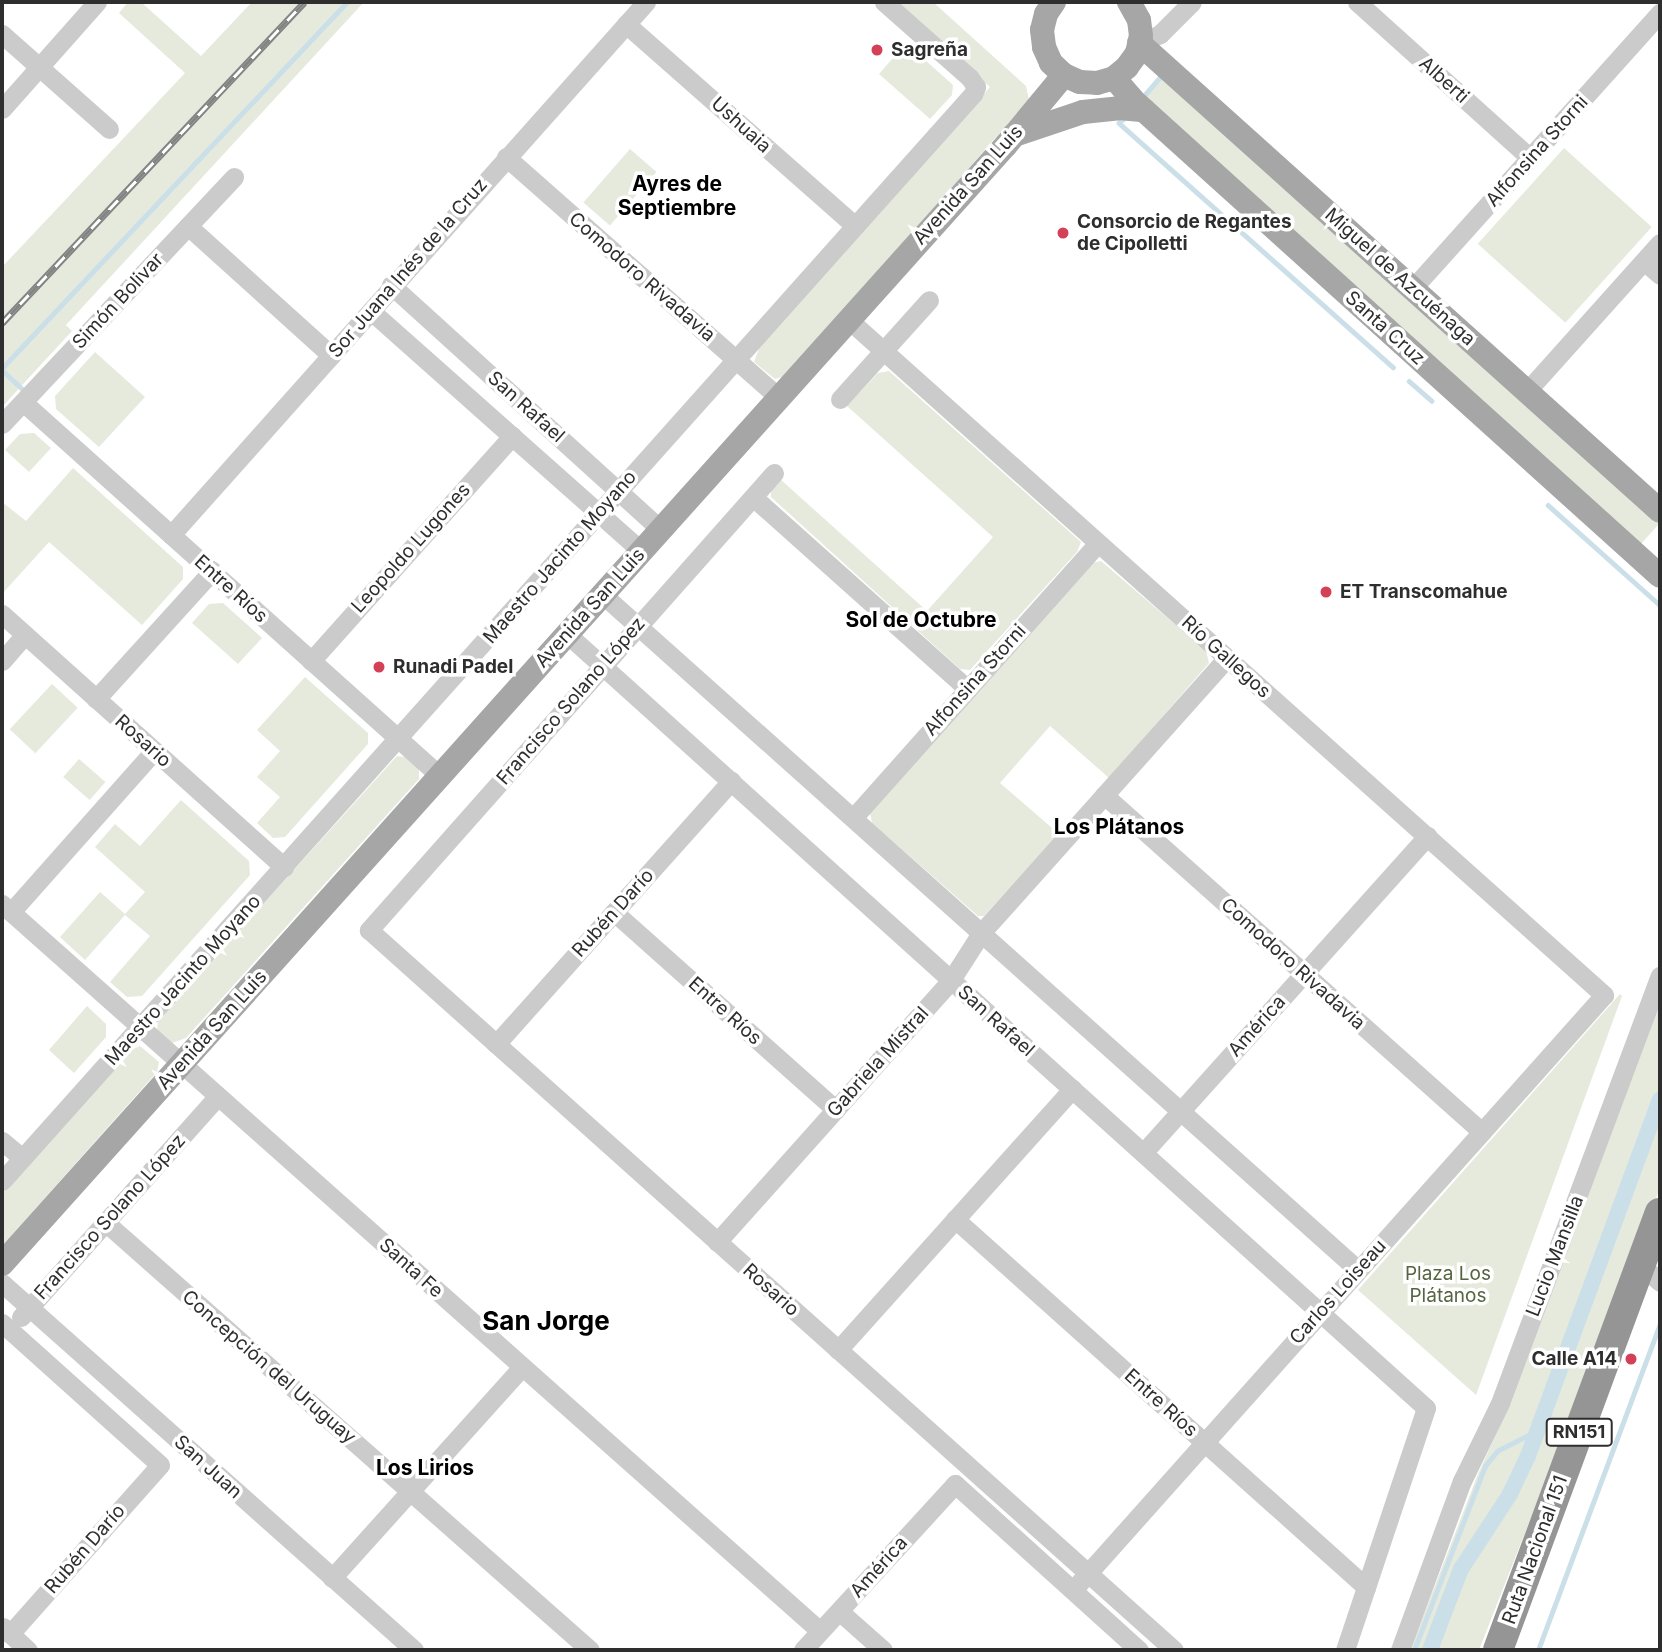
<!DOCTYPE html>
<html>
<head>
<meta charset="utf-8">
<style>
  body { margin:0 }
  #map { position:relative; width:1662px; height:1652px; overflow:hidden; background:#fff; font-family:Inter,sans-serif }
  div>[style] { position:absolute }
  .green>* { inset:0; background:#e5eadd; transform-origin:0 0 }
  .stream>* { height:4.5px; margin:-2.25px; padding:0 2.25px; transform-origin:2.25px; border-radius:2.25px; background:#cbdfe8 }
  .canal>* { height:16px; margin:-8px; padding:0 8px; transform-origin:8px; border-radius:8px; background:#cbdfe8 }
  .minor>* { height:19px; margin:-9.5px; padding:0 9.5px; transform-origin:9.5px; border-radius:9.5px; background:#cbcbcb }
  .major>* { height:24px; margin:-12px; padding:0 12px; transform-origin:12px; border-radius:12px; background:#a6a6a6 }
  .highway>* { height:30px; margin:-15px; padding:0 15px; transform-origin:15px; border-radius:15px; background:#959595 }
  .rail>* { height:7px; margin-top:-3.5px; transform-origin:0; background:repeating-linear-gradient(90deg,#fff 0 13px,#838383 0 26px); box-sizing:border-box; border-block:2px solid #838383 }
  .dots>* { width:19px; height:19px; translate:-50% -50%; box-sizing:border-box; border:4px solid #fff; border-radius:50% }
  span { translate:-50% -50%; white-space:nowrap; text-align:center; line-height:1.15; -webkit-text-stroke:7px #fff; paint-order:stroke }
  .shield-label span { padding:2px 5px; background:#fff; border:2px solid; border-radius:5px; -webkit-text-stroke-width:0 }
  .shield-label { font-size:18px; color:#2e2e2e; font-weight:700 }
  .poi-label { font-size:19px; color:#2e2e2e; font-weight:700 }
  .left { translate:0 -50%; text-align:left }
  .right { translate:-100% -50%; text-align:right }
  .street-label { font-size:19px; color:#2e2e2e }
  .park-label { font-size:19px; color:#546540 }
  .neighbourhood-label { font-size:21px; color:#000; font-weight:700 }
  .district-label { font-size:26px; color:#000; font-weight:700 }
  .frame { position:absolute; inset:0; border:4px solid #2e2e2e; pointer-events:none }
</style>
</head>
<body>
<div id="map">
  <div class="green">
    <div style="clip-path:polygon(128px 2px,141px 2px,201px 56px,252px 2px,364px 2px,66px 325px,72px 331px,2px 407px,2px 267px,185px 73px,119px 13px)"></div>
    <div style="clip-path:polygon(895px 2px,933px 2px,1026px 86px,1029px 100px,785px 376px,775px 379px,754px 362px,760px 346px,990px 87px)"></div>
    <div style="clip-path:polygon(906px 43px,953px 85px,952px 95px,930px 119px,879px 74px)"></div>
    <div style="left:1162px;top:76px;width:669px;height:28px;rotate:42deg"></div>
    <div style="left:1564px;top:148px;width:118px;height:129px;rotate:42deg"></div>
    <div style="left:630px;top:149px;width:35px;height:71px;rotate:41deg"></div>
    <div style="clip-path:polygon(95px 352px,145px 397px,99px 447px,56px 409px,55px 396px)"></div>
    <div style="clip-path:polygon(889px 371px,1081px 542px,1077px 552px,970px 670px,960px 669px,771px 497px,771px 490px,780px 479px,927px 611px,993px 537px,847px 406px,878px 373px)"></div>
    <div style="clip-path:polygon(34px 433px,51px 448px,29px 472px,5px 450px,20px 434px)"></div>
    <div style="clip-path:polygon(73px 468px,183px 567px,183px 579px,142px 625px,49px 542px,2px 594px,2px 502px,26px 521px)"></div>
    <div style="clip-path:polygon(1101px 561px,1206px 651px,1209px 663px,1109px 778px,1050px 726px,1000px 783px,1059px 834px,984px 916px,978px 916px,872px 823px,870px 813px,1092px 563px)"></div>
    <div style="clip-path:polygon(223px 603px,262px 638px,238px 664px,192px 623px,209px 604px)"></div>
    <div style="clip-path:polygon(305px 677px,368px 733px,368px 744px,285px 837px,273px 838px,257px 823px,280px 797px,257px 777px,280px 751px,257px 730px)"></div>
    <div style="left:52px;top:684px;width:35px;height:62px;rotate:43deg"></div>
    <div style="clip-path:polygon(397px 756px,405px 757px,419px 769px,419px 779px,186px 1038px,172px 1043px,157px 1031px,158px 1020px)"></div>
    <div style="left:79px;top:759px;width:35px;height:24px;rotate:41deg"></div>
    <div style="clip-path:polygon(181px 800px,249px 861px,250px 875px,142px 996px,127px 997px,110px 982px,150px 936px,125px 915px,85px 960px,60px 937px,100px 892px,125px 914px,145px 892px,95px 847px,115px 824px,140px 846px)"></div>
    <div style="clip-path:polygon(1660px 992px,1660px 1188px,1479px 1650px,1410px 1650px,1478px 1474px,1508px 1408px)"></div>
    <div style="clip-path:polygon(1620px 994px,1622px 996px,1476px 1395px,1358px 1290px)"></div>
    <div style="clip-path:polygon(87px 1006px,106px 1024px,106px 1037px,74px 1073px,49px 1050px)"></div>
    <div style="clip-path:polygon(140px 1046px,159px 1062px,157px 1072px,2px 1246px,2px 1194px,131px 1050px)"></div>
  </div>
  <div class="stream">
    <div style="left:1141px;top:99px;width:33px;rotate:-49deg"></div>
    <div style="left:1124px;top:119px;width:6px;rotate:141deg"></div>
    <div style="left:1119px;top:123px;width:367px;rotate:41.7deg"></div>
    <div style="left:2px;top:368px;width:503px;rotate:-46.69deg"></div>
    <div style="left:2px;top:370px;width:33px;rotate:43deg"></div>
    <div style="left:1409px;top:381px;width:30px;rotate:41deg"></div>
    <div style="left:1548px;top:505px;width:150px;rotate:41.8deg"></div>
    <div style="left:1414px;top:1650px;width:197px;rotate:-68.9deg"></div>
    <div style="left:1485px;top:1466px;width:19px;rotate:-51deg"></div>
    <div style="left:1497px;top:1451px;width:46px;rotate:-27.1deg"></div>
    <div style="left:1538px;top:1650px;width:348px;rotate:-69.5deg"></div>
  </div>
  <div class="canal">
    <div style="left:1430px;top:1650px;width:87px;rotate:-69.1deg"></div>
    <div style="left:1461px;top:1569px;width:90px;rotate:-56.8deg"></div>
    <div style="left:1510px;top:1494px;width:42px;rotate:-64.7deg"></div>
    <div style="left:1528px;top:1456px;width:380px;rotate:-69.7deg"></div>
  </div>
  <div class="minor">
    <div style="left:1357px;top:2px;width:233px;rotate:42deg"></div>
    <div style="left:626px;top:24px;width:305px;rotate:41.4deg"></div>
    <div style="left:2px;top:34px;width:143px;rotate:41.6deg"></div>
    <div style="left:1139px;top:43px;width:23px;rotate:-23deg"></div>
    <div style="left:1160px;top:34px;width:45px;rotate:-45deg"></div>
    <div style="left:2px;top:109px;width:143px;rotate:-48.4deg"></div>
    <div style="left:506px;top:157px;width:364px;rotate:41.4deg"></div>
    <div style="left:188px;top:226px;width:193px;rotate:42.1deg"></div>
    <div style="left:1644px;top:261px;width:21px;rotate:41deg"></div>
    <div style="left:391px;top:285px;width:365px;rotate:42.2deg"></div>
    <div style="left:1413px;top:288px;width:370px;rotate:-48.1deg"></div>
    <div style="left:371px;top:311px;width:361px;rotate:41.6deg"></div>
    <div style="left:849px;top:320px;width:1013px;rotate:41.8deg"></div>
    <div style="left:1604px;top:995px;width:797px;rotate:131.75deg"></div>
    <div style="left:1527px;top:391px;width:199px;rotate:-48.1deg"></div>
    <div style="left:840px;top:399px;width:133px;rotate:-48deg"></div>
    <div style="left:23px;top:402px;width:560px;rotate:41.89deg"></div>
    <div style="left:2px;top:424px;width:339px;rotate:-46.8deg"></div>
    <div style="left:774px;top:473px;width:611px;rotate:131.55deg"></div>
    <div style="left:369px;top:930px;width:1080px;rotate:41.81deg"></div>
    <div style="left:753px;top:497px;width:288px;rotate:41.8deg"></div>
    <div style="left:171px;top:535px;width:714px;rotate:-48.29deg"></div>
    <div style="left:602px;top:594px;width:1014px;rotate:41.8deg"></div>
    <div style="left:2px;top:614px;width:379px;rotate:41.9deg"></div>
    <div style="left:567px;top:634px;width:1156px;rotate:42.02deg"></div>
    <div style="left:1426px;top:1408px;width:255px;rotate:108.5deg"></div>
    <div style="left:2px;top:661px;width:35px;rotate:-49deg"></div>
    <div style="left:311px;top:661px;width:302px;rotate:-48.2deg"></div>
    <div style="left:96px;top:699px;width:173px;rotate:-47.8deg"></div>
    <div style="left:1104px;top:795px;width:506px;rotate:41.72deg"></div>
    <div style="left:853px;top:818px;width:368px;rotate:-48.3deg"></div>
    <div style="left:2px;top:904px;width:1094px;rotate:41.63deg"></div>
    <div style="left:11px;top:912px;width:215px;rotate:-48.4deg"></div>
    <div style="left:614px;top:912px;width:297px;rotate:41.7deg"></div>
    <div style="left:496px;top:1044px;width:353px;rotate:-48.2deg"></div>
    <div style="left:2px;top:1141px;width:26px;rotate:40deg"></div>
    <div style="left:1143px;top:1153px;width:426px;rotate:-48.1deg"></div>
    <div style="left:2px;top:1181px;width:1458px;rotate:-48.23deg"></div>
    <div style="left:973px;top:94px;width:8px;rotate:-67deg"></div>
    <div style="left:976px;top:87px;width:11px;rotate:-124deg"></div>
    <div style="left:970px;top:78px;width:115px;rotate:-138.5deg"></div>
    <div style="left:955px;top:1219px;width:552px;rotate:41.84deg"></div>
    <div style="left:105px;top:1222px;width:647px;rotate:41.43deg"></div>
    <div style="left:717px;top:1242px;width:351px;rotate:-48.2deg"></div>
    <div style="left:951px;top:980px;width:56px;rotate:-57.4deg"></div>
    <div style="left:981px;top:933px;width:369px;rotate:-48.2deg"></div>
    <div style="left:1641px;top:1265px;width:25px;rotate:42deg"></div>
    <div style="left:2px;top:1283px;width:552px;rotate:41.69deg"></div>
    <div style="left:21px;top:1317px;width:296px;rotate:-48.3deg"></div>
    <div style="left:2px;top:1323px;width:212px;rotate:41.9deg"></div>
    <div style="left:160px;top:1465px;width:226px;rotate:131.6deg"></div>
    <div style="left:838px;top:1350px;width:351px;rotate:-48.1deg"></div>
    <div style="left:332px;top:1578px;width:284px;rotate:-48deg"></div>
    <div style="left:839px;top:1611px;width:59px;rotate:41.6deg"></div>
    <div style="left:3px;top:1627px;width:34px;rotate:43deg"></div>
    <div style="left:803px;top:1650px;width:225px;rotate:-47.5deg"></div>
    <div style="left:955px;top:1484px;width:248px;rotate:42.1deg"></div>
    <div style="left:1400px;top:1650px;width:180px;rotate:-69.9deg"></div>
    <div style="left:1462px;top:1481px;width:87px;rotate:-64deg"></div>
    <div style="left:1500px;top:1403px;width:456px;rotate:-69.5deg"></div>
  </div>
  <div class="major">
    <div style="left:1054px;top:2px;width:14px;rotate:124deg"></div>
    <div style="left:1046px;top:14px;width:16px;rotate:104deg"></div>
    <div style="left:1042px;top:30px;width:17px;rotate:83deg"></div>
    <div style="left:1044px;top:47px;width:17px;rotate:66deg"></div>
    <div style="left:1051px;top:63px;width:18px;rotate:43deg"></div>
    <div style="left:1064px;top:75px;width:17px;rotate:24deg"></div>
    <div style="left:1080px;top:82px;width:17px;rotate:3deg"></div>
    <div style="left:1097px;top:83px;width:18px;rotate:-16deg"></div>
    <div style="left:1114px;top:78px;width:17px;rotate:-40deg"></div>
    <div style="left:1127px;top:67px;width:17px;rotate:-54deg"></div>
    <div style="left:1137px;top:53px;width:17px;rotate:-77deg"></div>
    <div style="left:1141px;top:36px;width:16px;rotate:-97deg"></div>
    <div style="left:1139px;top:20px;width:21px;rotate:-119deg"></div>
    <div style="left:1139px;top:43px;width:700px;rotate:41.93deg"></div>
    <div style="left:1114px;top:78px;width:35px;rotate:49deg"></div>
    <div style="left:1137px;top:104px;width:704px;rotate:42.07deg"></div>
    <div style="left:1014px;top:135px;width:73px;rotate:-18.4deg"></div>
    <div style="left:1083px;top:112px;width:36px;rotate:-6deg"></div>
    <div style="left:1119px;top:108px;width:25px;rotate:5deg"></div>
    <div style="left:2px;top:1264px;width:1503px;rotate:-48.1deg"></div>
    <div style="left:1006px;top:145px;width:91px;rotate:-50.4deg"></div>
  </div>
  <div class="highway">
    <div style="left:1498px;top:1650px;width:466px;rotate:-69.7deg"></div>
  </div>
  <div class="rail">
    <div style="left:2px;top:323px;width:441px;rotate:-46.7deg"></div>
  </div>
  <div class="dots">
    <div style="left:877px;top:50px;background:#d44156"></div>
    <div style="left:1063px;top:233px;background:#d44156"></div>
    <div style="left:1326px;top:592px;background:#d44156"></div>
    <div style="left:379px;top:667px;background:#d44156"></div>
    <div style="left:1631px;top:1359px;background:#d44156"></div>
  </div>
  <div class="shield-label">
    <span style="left:1579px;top:1432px">RN151</span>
  </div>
  <div class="poi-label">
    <span class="left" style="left:891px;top:50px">Sagreña</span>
    <span class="left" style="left:1077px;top:233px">Consorcio de Regantes<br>de Cipolletti</span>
    <span class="left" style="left:1340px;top:592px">ET Transcomahue</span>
    <span class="left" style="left:393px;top:667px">Runadi Padel</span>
    <span class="right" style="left:1617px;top:1359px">Calle A14</span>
  </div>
  <div class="street-label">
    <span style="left:1444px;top:80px;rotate:42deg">Alberti</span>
    <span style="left:741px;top:125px;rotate:42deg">Ushuaia</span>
    <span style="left:1537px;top:151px;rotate:-48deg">Alfonsina Storni</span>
    <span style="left:968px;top:185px;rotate:-48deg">Avenida San Luis</span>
    <span style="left:408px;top:268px;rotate:-49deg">Sor Juana Inés de la Cruz</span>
    <span style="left:642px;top:277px;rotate:41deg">Comodoro Rivadavia</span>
    <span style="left:1400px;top:277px;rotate:42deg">Miguel de Azcuénaga</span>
    <span style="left:118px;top:301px;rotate:-47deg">Simón Bolivar</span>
    <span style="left:1385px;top:328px;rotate:42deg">Santa Cruz</span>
    <span style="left:526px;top:407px;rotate:42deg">San Rafael</span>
    <span style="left:411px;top:548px;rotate:-48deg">Leopoldo Lugones</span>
    <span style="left:560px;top:557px;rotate:-49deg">Maestro Jacinto Moyano</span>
    <span style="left:231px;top:589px;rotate:42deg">Entre Ríos</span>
    <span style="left:590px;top:608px;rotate:-48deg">Avenida San Luis</span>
    <span style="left:1226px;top:657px;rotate:42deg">Río Gallegos</span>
    <span style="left:975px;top:680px;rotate:-48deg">Alfonsina Storni</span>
    <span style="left:571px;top:701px;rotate:-49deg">Francisco Solano López</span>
    <span style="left:143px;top:741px;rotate:42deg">Rosario</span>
    <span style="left:613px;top:913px;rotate:-48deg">Rubén Darío</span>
    <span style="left:1293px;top:964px;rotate:42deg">Comodoro Rivadavia</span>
    <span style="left:183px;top:980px;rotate:-48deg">Maestro Jacinto Moyano</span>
    <span style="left:725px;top:1011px;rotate:42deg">Entre Ríos</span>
    <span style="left:996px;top:1021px;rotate:42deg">San Rafael</span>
    <span style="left:1257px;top:1026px;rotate:-48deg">América</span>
    <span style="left:212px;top:1030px;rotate:-48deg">Avenida San Luis</span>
    <span style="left:878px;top:1062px;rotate:-48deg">Gabriela Mistral</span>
    <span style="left:110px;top:1217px;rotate:-48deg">Francisco Solano López</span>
    <span style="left:1555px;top:1256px;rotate:-69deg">Lucio Mansilla</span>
    <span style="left:411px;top:1268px;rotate:42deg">Santa Fe</span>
    <span style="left:771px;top:1290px;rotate:42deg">Rosario</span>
    <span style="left:1338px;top:1292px;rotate:-48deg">Carlos Loiseau</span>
    <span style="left:269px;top:1367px;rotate:41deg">Concepción del Uruguay</span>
    <span style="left:1161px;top:1403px;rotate:42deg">Entre Ríos</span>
    <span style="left:208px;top:1467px;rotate:42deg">San Juan</span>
    <span style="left:85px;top:1549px;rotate:-49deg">Rubén Darío</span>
    <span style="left:1535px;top:1550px;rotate:-70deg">Ruta Nacional 151</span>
    <span style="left:879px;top:1567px;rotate:-48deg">América</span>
  </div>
  <div class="park-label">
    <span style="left:1448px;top:1285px">Plaza Los<br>Plátanos</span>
  </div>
  <div class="neighbourhood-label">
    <span style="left:677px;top:196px">Ayres de<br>Septiembre</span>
    <span style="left:921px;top:620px">Sol de Octubre</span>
    <span style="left:1119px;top:827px">Los Plátanos</span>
    <span style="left:425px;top:1468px">Los Lirios</span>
  </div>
  <div class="district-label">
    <span style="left:546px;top:1321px">San Jorge</span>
  </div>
  <div class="frame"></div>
</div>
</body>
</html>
